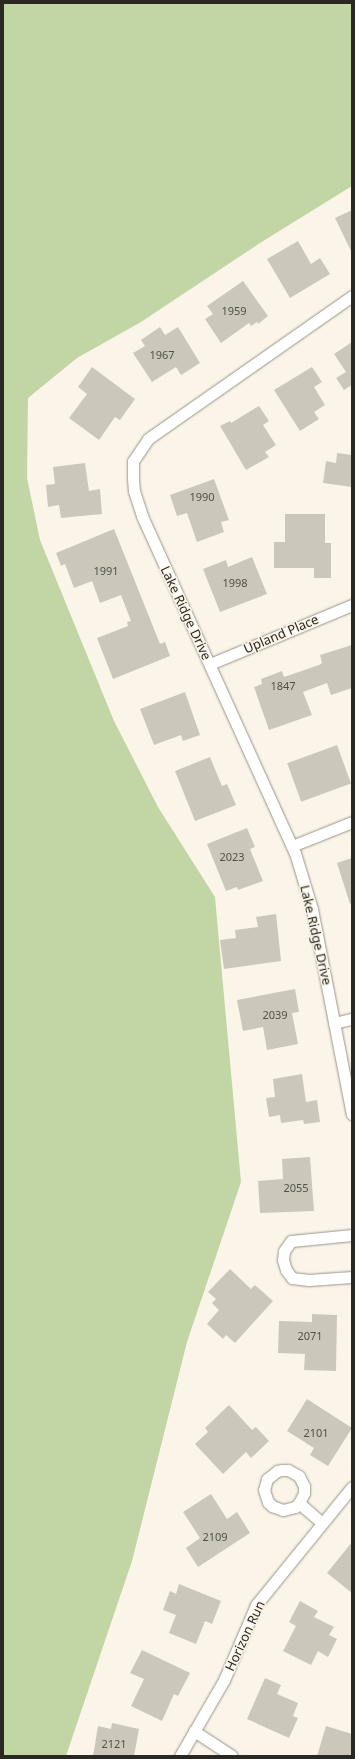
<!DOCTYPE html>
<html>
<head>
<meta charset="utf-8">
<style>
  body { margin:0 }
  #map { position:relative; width:355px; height:1759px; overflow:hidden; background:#fbf5e9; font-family:"Noto Sans",sans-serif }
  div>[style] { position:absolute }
  .green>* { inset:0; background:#c1d6a4 }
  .building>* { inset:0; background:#ccc7bb; transform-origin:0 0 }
  .roads { filter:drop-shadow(0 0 1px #989388) drop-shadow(0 0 1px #989388) }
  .minor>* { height:11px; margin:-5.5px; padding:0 5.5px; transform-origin:5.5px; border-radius:5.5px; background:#fff }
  span { translate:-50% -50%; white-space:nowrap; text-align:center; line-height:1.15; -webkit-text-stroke:3px #fbf5e9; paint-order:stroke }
  .number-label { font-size:11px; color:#525049 }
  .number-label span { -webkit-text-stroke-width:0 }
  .street-label { font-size:13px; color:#2a2823 }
  .frame { position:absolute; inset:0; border:4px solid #2a2823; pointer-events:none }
</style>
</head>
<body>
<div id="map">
  <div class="green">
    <div style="clip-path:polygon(3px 3px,352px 3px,352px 186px,260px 243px,141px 322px,77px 358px,28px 398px,27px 478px,40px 540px,114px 721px,158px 807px,215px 897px,241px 1182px,187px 1342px,132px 1561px,66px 1756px,3px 1756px)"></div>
  </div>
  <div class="building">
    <div style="clip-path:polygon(352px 210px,352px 253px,335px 218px)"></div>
    <div style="clip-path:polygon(298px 241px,311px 264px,320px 258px,330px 274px,290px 298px,267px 259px)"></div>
    <div style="clip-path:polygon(243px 281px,268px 316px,258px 324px,257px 322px,251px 326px,249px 323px,221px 343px,205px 319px,213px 314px,207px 306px)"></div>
    <div style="clip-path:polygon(160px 327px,165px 335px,178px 327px,200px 363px,181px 375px,176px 367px,152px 382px,133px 353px,145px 346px,141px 340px)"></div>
    <div style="clip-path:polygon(352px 342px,352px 385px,344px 390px,336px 378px,346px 372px,334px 354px)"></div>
    <div style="clip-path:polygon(92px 367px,135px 399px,120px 420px,115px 417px,99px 440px,69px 418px,87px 394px,78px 387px)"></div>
    <div style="clip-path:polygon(312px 367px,322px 382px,314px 387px,325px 405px,314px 412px,319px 419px,300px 431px,274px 390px)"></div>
    <div style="clip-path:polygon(259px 406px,269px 421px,263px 425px,276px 445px,265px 452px,269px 457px,246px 470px,220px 426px,230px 421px,231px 423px)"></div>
    <div style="clip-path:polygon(337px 453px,352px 455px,352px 487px,323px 483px,326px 461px,336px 463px)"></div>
    <div style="clip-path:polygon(85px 463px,89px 491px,100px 489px,102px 514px,61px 518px,59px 505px,48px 507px,46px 485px,55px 484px,53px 467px)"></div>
    <div style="clip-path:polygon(214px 479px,229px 520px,221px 522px,224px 532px,197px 542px,187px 513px,177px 516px,170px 495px)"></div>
    <div style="clip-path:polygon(285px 514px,325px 514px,325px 543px,331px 543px,331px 578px,314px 578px,314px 568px,274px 568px,274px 542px,285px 542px)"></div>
    <div style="clip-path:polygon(114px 529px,160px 644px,165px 642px,170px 656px,113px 679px,97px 638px,128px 626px,127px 622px,131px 621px,121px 595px,100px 603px,92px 581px,74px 588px,65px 564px,61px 566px,56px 553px)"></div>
    <div style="clip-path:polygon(252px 557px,267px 594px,220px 612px,203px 569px,226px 560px,228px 567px)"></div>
    <div style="clip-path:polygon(352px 645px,352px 688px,331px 695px,327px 683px,303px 692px,312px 715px,269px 730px,254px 687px,262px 684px,261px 679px,282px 671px,284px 677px,319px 665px,322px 663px,320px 655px)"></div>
    <div style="clip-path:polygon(185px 692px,200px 735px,183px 741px,181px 735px,154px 745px,140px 709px)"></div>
    <div style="left:337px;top:745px;width:41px;height:53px;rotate:70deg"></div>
    <div style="clip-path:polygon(210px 757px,222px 786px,227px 784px,236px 805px,195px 821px,175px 771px)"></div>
    <div style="clip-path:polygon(247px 828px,255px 847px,250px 849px,263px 881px,238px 890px,237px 887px,226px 891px,207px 844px)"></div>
    <div style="clip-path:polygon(352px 858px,352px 903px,350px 904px,337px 863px)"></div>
    <div style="clip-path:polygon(276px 914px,281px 961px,224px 969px,220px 940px,236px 938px,235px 930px,258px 927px,256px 917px)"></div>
    <div style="clip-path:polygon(295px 989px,299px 1012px,292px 1013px,298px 1044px,267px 1050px,263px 1027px,243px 1031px,237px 1000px)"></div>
    <div style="clip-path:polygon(302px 1074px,306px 1102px,317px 1100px,320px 1122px,304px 1124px,303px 1120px,281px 1123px,280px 1115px,269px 1117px,266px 1098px,275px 1097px,273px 1079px)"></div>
    <div style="clip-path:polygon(310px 1157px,314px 1211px,260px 1213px,258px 1181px,283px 1179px,282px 1159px)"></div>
    <div style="clip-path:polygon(230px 1269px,251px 1289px,255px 1285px,273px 1301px,235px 1343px,226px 1335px,223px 1339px,207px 1324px,219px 1310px,212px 1303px,216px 1299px,208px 1292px)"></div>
    <div style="clip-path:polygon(312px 1314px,337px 1315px,336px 1371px,304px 1370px,305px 1354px,278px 1353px,279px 1321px,312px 1322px)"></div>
    <div style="clip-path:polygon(307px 1399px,352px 1428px,328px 1466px,310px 1455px,314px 1448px,287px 1431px)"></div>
    <div style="clip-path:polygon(229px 1405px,252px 1430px,256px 1427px,269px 1441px,251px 1458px,246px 1452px,223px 1474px,195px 1444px,208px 1432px,205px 1428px)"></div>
    <div style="clip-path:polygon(211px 1494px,227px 1519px,237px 1512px,250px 1533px,198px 1567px,186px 1548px,200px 1538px,183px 1512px)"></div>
    <div style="clip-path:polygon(352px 1542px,352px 1593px,327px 1573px)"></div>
    <div style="clip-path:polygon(179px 1584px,221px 1601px,212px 1624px,205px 1621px,196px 1644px,169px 1633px,176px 1615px,163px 1610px,170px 1591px,176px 1594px)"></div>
    <div style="clip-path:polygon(300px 1601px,318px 1611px,314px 1617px,334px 1627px,329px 1635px,337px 1639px,328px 1657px,318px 1651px,311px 1665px,283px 1651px,296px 1626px,289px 1622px)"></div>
    <div style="clip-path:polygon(142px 1650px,190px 1673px,178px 1696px,174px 1694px,162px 1721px,131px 1706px,144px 1679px,130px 1673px)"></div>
    <div style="clip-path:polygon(265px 1678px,281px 1685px,277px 1694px,298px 1703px,293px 1716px,298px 1718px,289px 1738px,247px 1719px)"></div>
    <div style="clip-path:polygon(112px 1723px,139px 1729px,134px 1756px,93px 1756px,98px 1726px,111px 1729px)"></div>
    <div style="clip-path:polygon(326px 1726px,352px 1734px,352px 1756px,317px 1756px)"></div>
  </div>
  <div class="roads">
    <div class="minor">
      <div style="left:352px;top:296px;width:249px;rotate:145deg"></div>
      <div style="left:148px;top:439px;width:27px;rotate:124deg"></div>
      <div style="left:133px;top:461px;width:17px;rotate:90deg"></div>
      <div style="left:133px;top:478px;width:13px;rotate:86deg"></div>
      <div style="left:134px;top:491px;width:26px;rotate:72deg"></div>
      <div style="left:142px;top:516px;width:370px;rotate:65.6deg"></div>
      <div style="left:295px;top:853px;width:59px;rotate:73.1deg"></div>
      <div style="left:312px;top:909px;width:209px;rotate:79deg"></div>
      <div style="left:210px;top:664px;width:154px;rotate:-22.6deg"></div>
      <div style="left:292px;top:846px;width:65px;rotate:-21.8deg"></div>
      <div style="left:334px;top:1023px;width:18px;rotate:-13deg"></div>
      <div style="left:352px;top:1235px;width:61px;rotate:174.4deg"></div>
      <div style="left:291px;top:1241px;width:12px;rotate:125deg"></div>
      <div style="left:284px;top:1251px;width:9px;rotate:96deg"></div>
      <div style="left:283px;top:1260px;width:10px;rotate:73deg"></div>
      <div style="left:286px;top:1270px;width:10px;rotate:53deg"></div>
      <div style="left:292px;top:1278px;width:17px;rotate:7deg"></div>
      <div style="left:309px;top:1280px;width:43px;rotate:-4deg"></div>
      <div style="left:299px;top:1503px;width:11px;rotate:-63deg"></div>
      <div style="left:304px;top:1493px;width:7px;rotate:-90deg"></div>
      <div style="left:304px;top:1486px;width:11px;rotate:-117deg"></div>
      <div style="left:299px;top:1476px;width:13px;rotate:-151deg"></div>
      <div style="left:288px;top:1470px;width:6px;rotate:180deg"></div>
      <div style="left:282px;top:1470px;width:5px;rotate:169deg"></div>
      <div style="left:277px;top:1471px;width:13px;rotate:141deg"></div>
      <div style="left:267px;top:1479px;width:11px;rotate:105deg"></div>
      <div style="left:264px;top:1490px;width:13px;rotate:72deg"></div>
      <div style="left:268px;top:1502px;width:6px;rotate:45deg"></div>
      <div style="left:272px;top:1506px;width:12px;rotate:20deg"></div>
      <div style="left:283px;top:1510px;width:12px;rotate:-14deg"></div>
      <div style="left:295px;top:1507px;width:6px;rotate:-45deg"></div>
      <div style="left:299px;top:1503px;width:30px;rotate:41deg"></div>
      <div style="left:194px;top:1731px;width:45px;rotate:33.3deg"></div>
      <div style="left:180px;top:1756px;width:88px;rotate:-59.9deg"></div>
      <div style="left:224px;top:1680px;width:82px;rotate:-66.9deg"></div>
      <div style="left:256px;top:1605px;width:152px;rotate:-50.9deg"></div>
    </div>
  </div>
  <div class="number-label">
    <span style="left:234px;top:311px">1959</span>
    <span style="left:162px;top:355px">1967</span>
    <span style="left:202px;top:497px">1990</span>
    <span style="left:106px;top:571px">1991</span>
    <span style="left:235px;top:583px">1998</span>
    <span style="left:283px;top:686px">1847</span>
    <span style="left:232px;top:857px">2023</span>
    <span style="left:275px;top:1015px">2039</span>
    <span style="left:296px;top:1188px">2055</span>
    <span style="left:310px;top:1336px">2071</span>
    <span style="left:316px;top:1433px">2101</span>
    <span style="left:215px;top:1537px">2109</span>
    <span style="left:114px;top:1744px">2121</span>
  </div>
  <div class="street-label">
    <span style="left:186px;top:613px;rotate:65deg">Lake Ridge Drive</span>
    <span style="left:281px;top:634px;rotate:-23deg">Upland Place</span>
    <span style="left:316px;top:935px;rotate:77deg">Lake Ridge Drive</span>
    <span style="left:245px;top:1636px;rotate:-65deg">Horizon Run</span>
  </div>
  <div class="frame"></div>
</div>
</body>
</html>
